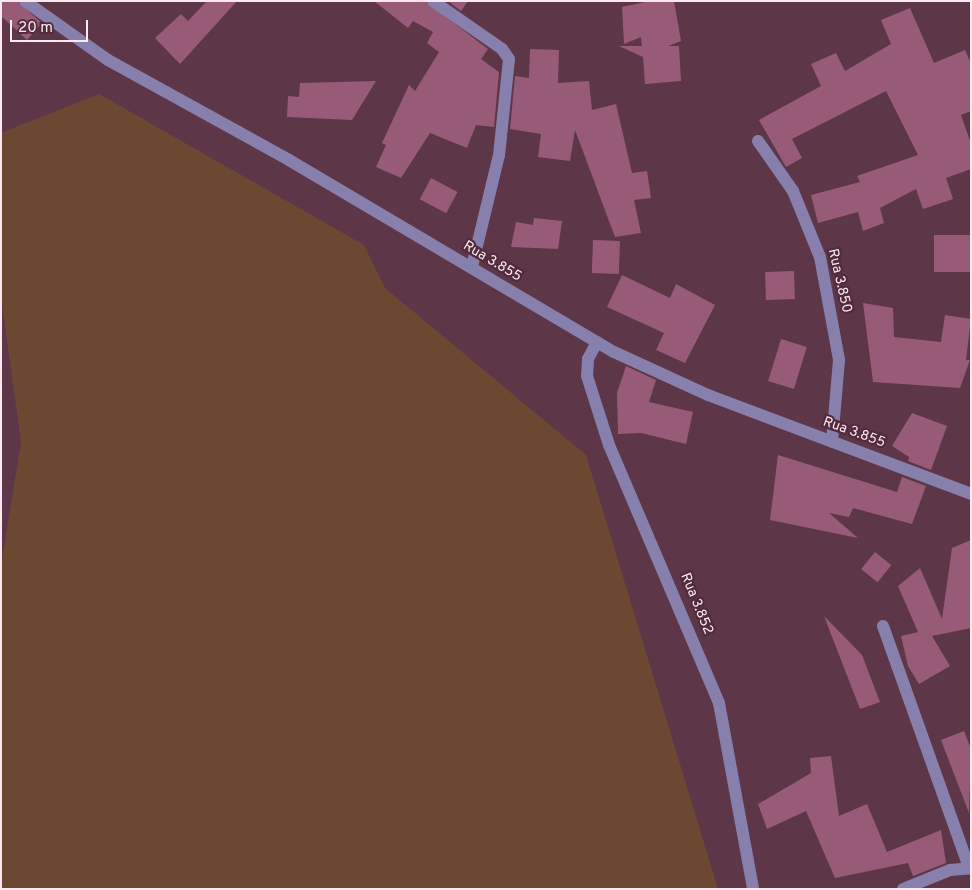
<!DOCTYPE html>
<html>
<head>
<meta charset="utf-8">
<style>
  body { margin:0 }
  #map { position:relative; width:972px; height:890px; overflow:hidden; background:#5d3648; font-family:Overpass,sans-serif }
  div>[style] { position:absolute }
  .green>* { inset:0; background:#6c4832 }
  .building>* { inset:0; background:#985b77; transform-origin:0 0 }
  .minor>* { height:12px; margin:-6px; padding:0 6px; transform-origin:6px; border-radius:6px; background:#8780ad }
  span { translate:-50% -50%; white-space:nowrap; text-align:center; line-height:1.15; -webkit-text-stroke:4.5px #522c3e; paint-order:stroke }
  .street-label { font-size:14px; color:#fce8f0 }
  .frame { position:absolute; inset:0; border:2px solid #fce8f0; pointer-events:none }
  .scale { position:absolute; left:10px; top:20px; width:78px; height:22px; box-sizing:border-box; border:2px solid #fce8f0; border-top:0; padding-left:6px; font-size:15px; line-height:18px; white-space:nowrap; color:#fce8f0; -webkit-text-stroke:4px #522c3e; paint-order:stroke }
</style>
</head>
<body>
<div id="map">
  <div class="green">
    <div style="clip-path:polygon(99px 94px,364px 245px,385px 288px,586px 455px,718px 889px,1px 889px,1px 565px,21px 442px,1px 297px,1px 133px)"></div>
  </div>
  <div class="building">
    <div style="clip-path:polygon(1px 1px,17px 1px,42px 23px,27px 40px,1px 16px)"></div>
    <div style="clip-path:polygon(207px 1px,237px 1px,180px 64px,155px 38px,181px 14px,188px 21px)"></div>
    <div style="clip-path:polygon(374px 1px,425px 1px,488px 49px,481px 59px,499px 72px,494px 127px,476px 125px,467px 148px,430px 133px,401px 178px,376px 167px,386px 145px,382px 143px,409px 85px,415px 91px,439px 52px,427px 43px,433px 32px,413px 21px,408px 28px)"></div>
    <div style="clip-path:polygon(448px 1px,468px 1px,461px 11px)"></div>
    <div style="clip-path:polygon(650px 1px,674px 1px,681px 41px,668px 46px,679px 46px,681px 81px,645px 84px,643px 57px,619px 46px,642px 46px,641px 37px,624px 44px,622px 7px)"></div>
    <div style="clip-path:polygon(910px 8px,934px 63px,965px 50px,971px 64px,971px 111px,961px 115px,971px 144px,971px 169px,946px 178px,953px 199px,923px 209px,916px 189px,880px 208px,884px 223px,863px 231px,858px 212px,818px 223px,811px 195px,860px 182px,857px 176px,918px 155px,886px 91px,792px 139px,802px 158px,786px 167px,759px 120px,821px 86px,811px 64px,836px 53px,845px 71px,891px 44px,881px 20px)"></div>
    <div style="clip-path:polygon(530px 49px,559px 50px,558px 83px,589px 81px,592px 110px,616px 104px,632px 173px,647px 171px,651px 198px,634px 200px,641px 233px,615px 237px,575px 130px,570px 161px,538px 157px,541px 134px,510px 129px,515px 76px,529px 78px)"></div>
    <div style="clip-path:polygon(376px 81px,352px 120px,287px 117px,288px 96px,299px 97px,300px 83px)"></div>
    <div style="left:431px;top:178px;width:30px;height:24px;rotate:28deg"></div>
    <div style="clip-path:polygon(534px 218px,562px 221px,558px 249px,511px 247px,516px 222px,533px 225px)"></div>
    <div style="left:971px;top:235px;width:37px;height:37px;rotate:90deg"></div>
    <div style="left:593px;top:240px;width:27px;height:33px;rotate:2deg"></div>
    <div style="left:794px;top:271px;width:28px;height:29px;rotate:88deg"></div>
    <div style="clip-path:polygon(622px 275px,670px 298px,676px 284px,715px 305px,685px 363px,656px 350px,664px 333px,607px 307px)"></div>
    <div style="clip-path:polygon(863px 303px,893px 308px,894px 337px,941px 342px,945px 315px,971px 319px,966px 360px,970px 360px,960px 388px,873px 382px)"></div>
    <div style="left:781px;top:339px;width:27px;height:44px;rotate:17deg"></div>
    <div style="clip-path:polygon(626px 366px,656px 380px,649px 402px,693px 412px,686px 444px,641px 433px,618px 434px,617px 393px)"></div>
    <div style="clip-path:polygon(912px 413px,947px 426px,931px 470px,908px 461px,909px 457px,892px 446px)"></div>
    <div style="clip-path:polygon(778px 455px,897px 492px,902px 477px,926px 486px,912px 524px,853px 508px,849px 517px,829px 513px,858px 538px,770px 520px)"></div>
    <div style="clip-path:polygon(971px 540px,971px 628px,932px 636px,950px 666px,919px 684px,908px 666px,901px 636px,918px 632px,898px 586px,920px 568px,942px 619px,952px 548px)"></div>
    <div style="left:875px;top:552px;width:21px;height:22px;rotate:39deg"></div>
    <div style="clip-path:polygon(824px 616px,862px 655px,880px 702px,860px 709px)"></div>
    <div style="clip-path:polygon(964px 731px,971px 749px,969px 813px,941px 740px)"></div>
    <div style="clip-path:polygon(831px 756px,839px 816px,867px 804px,887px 852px,941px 830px,946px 863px,913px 876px,908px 863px,835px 878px,806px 811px,767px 829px,758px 804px,811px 773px,810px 758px)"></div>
  </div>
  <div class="minor">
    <div style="left:25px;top:1px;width:102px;rotate:35.4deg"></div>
    <div style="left:108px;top:60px;width:207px;rotate:28.9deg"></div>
    <div style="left:289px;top:160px;width:377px;rotate:30.6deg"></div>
    <div style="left:614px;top:352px;width:103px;rotate:24.6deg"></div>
    <div style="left:708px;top:395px;width:281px;rotate:20.6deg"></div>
    <div style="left:433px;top:1px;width:84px;rotate:34.8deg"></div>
    <div style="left:502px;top:49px;width:12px;rotate:55deg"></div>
    <div style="left:509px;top:59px;width:97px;rotate:95.9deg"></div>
    <div style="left:499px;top:155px;width:115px;rotate:103.6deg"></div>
    <div style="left:758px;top:141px;width:61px;rotate:55deg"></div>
    <div style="left:793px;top:191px;width:71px;rotate:67.8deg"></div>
    <div style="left:820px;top:257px;width:105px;rotate:79.5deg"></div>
    <div style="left:839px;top:360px;width:82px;rotate:94.9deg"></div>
    <div style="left:597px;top:342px;width:19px;rotate:118deg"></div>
    <div style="left:588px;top:359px;width:17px;rotate:93deg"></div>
    <div style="left:587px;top:376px;width:72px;rotate:72.3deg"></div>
    <div style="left:609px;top:445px;width:280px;rotate:66.9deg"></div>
    <div style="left:719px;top:703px;width:189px;rotate:79.6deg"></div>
    <div style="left:883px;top:626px;width:257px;rotate:70.4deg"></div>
    <div style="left:903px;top:889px;width:51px;rotate:-22deg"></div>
    <div style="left:950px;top:870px;width:21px;rotate:-5deg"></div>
  </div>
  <div class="street-label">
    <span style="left:492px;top:262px;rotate:31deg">Rua 3.855</span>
    <span style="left:839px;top:281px;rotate:77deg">Rua 3.850</span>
    <span style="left:854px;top:433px;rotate:20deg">Rua 3.855</span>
    <span style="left:696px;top:604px;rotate:68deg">Rua 3.852</span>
  </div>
  <div class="frame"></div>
  <div class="scale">20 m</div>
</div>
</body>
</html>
